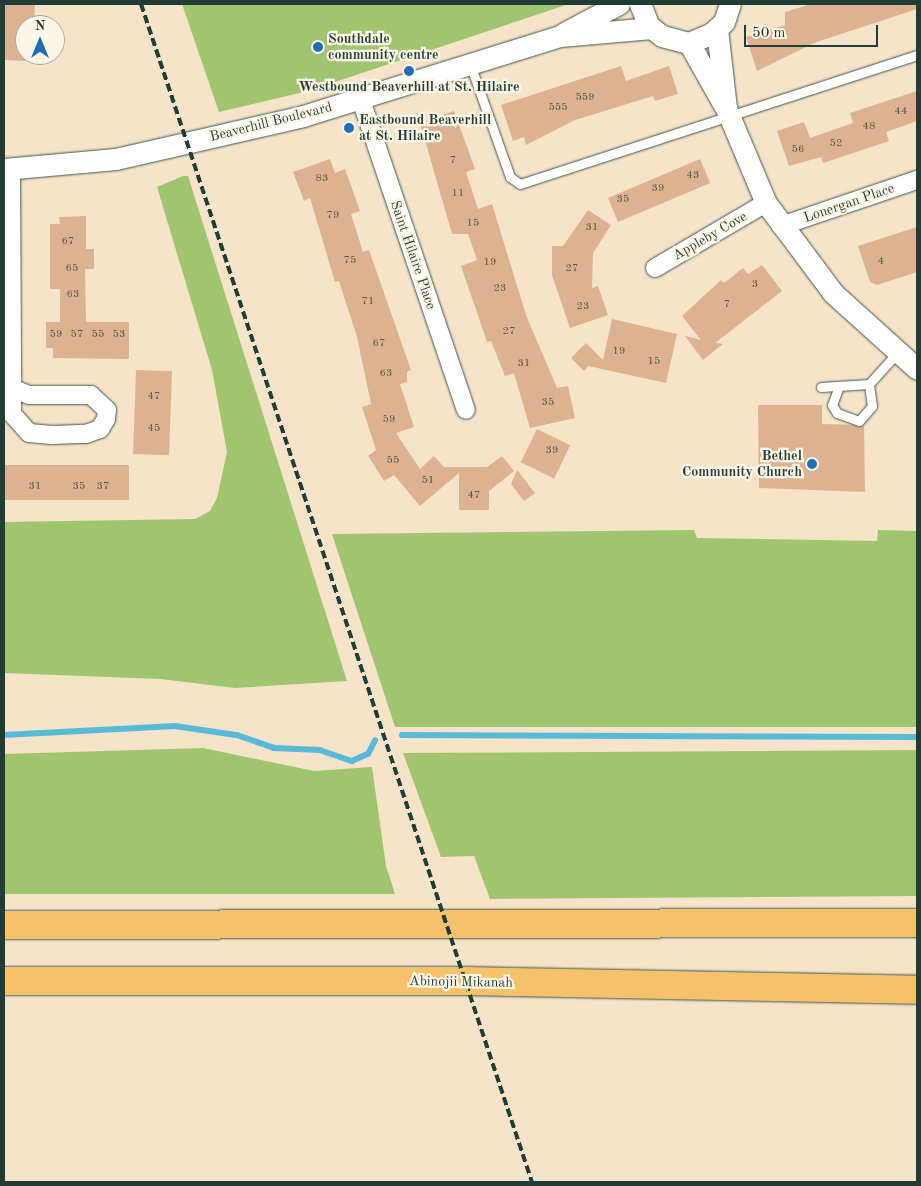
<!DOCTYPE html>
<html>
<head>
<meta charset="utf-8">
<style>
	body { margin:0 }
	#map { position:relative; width:921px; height:1186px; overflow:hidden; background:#f6e3c9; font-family:"Old Standard TT",serif }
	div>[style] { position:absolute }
	.green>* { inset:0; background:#a0c56f }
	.stream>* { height:5.5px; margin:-2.75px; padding:0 2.75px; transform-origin:2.75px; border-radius:2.75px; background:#59bad8 }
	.building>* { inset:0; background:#ddb291; transform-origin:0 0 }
	.roads { filter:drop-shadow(0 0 1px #3f564a) drop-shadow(0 0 1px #3f564a) }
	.service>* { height:9px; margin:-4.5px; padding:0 4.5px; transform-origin:4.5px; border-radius:4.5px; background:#fff }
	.minor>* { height:18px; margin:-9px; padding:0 9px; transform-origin:9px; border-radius:9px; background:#fff }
	.tertiary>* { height:21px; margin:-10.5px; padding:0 10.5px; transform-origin:10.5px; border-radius:10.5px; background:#fff }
	.primary>* { height:28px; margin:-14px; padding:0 14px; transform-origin:14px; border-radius:14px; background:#f6c16b }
	.rail>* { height:4px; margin-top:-2px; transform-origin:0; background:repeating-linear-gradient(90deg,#1f3d34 0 8px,transparent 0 12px) }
	.dots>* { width:14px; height:14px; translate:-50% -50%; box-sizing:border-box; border:2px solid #fcf5e5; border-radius:50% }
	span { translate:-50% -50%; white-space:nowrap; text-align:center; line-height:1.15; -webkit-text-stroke:4.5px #fcf5e5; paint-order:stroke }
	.number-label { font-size:11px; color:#4e5a4b }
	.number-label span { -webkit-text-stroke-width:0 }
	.poi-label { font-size:14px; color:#1f3d34; font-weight:700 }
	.left { translate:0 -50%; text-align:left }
	.right { translate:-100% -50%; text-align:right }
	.street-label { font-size:14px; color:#1f3d34 }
	.frame { position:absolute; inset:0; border:5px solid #1f3d34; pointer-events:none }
	.north { position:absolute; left:15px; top:15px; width:50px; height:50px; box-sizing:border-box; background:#fcf5e5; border:1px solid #a4ab9e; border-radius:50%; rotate:0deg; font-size:14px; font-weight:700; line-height:20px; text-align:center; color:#1f3d34 }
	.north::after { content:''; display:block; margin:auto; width:18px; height:22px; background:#1f6fb2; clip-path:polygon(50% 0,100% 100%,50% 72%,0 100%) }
	.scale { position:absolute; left:744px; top:25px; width:134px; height:22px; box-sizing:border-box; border:2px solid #1f3d34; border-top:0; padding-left:6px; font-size:15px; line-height:18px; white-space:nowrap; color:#1f3d34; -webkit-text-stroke:4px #fcf5e5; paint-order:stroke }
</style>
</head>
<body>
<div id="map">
	<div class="green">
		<div style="clip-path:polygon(182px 4px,569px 4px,308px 91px,219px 112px)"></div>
		<div style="clip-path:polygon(183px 176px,188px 176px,347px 681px,235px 688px,160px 679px,4px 673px,4px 522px,195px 519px,210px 511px,217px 498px,227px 452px,212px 370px,157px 187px)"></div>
		<div style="clip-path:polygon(694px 530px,697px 538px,877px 541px,878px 530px,917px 531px,917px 727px,395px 727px,332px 534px)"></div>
		<div style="clip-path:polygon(203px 748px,314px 771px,372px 767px,386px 866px,395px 894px,4px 894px,4px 754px)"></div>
		<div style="clip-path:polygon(917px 750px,917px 896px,490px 899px,474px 856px,441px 857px,403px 753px)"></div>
	</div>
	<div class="stream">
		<div style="left:4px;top:735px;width:171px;rotate:-3deg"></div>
		<div style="left:175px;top:726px;width:63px;rotate:8.3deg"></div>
		<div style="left:237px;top:735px;width:39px;rotate:19deg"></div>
		<div style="left:274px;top:748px;width:46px;rotate:2.5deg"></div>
		<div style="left:320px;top:750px;width:34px;rotate:19deg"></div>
		<div style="left:352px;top:761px;width:17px;rotate:-24deg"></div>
		<div style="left:368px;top:754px;width:15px;rotate:-62deg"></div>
		<div style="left:402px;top:735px;width:515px;rotate:0.22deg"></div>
	</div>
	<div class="building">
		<div style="clip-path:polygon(4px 4px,35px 4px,34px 25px,25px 25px,25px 61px,4px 60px)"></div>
		<div style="clip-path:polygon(811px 4px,917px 4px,917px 9px,814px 43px,757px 71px,746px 37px,785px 25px,785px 12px)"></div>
		<div style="clip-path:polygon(621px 66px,626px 81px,669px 66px,678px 94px,655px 101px,653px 96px,575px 120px,526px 145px,524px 137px,513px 141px,501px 105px)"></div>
		<div style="clip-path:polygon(917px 91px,917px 121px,886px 132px,889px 141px,823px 163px,821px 157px,789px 166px,777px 131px,804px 122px,810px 138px,853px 123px,850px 113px)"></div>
		<div style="clip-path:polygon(454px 111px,475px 169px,466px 172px,478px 209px,492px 204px,526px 315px,557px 388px,568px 386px,575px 418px,530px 428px,514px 373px,505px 376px,491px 341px,487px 342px,461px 266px,477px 260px,468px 234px,452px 234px,420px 123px)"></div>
		<div style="clip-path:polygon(330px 159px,335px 173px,345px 169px,360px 211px,351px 214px,363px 252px,369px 250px,411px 370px,407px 372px,407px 382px,400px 384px,414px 427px,396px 433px,420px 469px,434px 456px,444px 467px,487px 467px,502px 456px,514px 471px,489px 491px,489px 510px,459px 510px,459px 473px,420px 506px,394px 475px,384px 481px,368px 456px,376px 450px,362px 407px,371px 404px,357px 337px,339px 281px,335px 282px,310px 198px,304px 201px,293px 172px)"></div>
		<div style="left:700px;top:159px;width:26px;height:100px;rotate:67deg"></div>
		<div style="clip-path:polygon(588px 210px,611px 225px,593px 253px,592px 288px,598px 286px,608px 315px,570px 328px,552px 275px,552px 246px,563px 246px)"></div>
		<div style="clip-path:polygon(86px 216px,86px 249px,94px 249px,94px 269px,85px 269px,86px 322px,129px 322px,129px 359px,53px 358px,53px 348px,46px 348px,46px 322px,60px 322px,60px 289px,50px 289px,50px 224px,60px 224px,59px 217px)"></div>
		<div style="clip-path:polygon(917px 227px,917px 272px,877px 285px,870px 282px,858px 246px)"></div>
		<div style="clip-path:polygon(762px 265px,782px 291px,715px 343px,723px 344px,703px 360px,685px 336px,701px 340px,682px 316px,721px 280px,724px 283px,743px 268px,748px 274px)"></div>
		<div style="clip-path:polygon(612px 319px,677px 334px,666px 383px,588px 366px,584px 371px,571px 358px,586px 343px,603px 360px)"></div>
		<div style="left:136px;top:370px;width:36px;height:84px;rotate:2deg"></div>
		<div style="clip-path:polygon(758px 405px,822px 405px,822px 424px,864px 425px,865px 492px,759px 488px)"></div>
		<div style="left:537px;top:429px;width:37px;height:37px;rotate:26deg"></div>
		<div style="left:4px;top:465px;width:125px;height:35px"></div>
		<div style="clip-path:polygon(517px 470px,535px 493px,524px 501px,511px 484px)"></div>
	</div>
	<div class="roads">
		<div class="service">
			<div style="left:470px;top:64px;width:120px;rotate:70.5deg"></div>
			<div style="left:510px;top:177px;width:12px;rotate:35deg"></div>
			<div style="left:520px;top:184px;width:417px;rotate:-18deg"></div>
			<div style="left:839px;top:386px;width:20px;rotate:110deg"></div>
			<div style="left:832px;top:405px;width:9px;rotate:58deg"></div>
			<div style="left:837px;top:413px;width:23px;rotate:20deg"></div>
			<div style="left:859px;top:421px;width:20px;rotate:-49deg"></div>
			<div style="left:872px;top:406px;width:22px;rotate:-98deg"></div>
			<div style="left:821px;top:387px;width:48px;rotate:-3.6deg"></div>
			<div style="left:869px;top:384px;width:43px;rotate:-47.8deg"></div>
		</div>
		<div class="minor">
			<div style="left:361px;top:100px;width:327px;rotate:71.3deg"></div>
			<div style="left:11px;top:169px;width:219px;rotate:89.7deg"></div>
			<div style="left:12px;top:388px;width:26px;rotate:90deg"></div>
			<div style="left:12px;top:414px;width:25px;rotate:48deg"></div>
			<div style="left:29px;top:433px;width:23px;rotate:5deg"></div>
			<div style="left:52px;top:435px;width:34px;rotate:-2deg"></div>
			<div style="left:86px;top:434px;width:15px;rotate:-20deg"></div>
			<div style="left:100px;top:429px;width:12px;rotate:-59deg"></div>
			<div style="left:106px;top:419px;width:9px;rotate:-84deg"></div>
			<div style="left:107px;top:410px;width:22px;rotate:-137deg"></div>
			<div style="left:91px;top:395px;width:62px;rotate:180deg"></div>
			<div style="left:29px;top:395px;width:18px;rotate:-158deg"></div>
			<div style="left:781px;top:226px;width:144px;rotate:-18.7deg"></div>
			<div style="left:655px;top:268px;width:129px;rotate:-30.4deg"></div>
		</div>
		<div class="tertiary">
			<div style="left:640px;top:4px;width:24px;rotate:68deg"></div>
			<div style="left:649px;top:26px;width:16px;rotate:38deg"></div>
			<div style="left:662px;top:36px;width:28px;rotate:15deg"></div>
			<div style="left:689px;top:43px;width:25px;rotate:-23deg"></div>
			<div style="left:712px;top:33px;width:16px;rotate:-43deg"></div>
			<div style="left:724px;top:22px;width:19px;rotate:-72deg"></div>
			<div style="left:717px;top:29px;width:80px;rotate:83.5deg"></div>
			<div style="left:726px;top:108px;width:103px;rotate:67.2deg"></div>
			<div style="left:766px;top:203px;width:112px;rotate:53.3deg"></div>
			<div style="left:833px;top:293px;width:113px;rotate:42.1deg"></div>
			<div style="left:564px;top:33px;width:62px;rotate:-27.8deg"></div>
			<div style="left:689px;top:43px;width:71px;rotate:60.6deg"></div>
			<div style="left:4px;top:169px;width:112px;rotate:-5.1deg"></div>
			<div style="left:116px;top:159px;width:192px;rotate:-12.9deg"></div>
			<div style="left:303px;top:116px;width:269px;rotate:-17.3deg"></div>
			<div style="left:560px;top:36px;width:92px;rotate:-5deg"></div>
		</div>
		<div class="primary">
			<div style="left:4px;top:925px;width:913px;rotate:-0.13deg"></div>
			<div style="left:4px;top:981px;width:462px"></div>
			<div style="left:466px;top:981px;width:451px;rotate:1.1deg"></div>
		</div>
	</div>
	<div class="rail">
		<div style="left:141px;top:4px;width:1241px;rotate:71.64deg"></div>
	</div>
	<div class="dots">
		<div style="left:318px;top:47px;background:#1f6fb2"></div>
		<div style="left:409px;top:71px;background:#1f6fb2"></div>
		<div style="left:349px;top:128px;background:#1f6fb2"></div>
		<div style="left:812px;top:464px;background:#1f6fb2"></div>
	</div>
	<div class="number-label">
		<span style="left:585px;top:98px">559</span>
		<span style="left:558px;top:108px">555</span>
		<span style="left:901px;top:112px">44</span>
		<span style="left:869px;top:127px">48</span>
		<span style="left:836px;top:144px">52</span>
		<span style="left:798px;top:150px">56</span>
		<span style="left:453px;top:161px">7</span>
		<span style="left:693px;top:176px">43</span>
		<span style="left:322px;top:179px">83</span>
		<span style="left:658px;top:189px">39</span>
		<span style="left:458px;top:194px">11</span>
		<span style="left:623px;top:200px">35</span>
		<span style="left:333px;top:216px">79</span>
		<span style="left:473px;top:224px">15</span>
		<span style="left:592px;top:228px">31</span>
		<span style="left:68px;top:242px">67</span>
		<span style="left:350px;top:261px">75</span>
		<span style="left:881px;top:262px">4</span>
		<span style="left:490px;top:263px">19</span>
		<span style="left:72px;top:269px">65</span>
		<span style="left:572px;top:269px">27</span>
		<span style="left:755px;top:285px">3</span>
		<span style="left:500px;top:289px">23</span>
		<span style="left:73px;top:295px">63</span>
		<span style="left:368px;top:302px">71</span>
		<span style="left:727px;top:305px">7</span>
		<span style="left:583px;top:307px">23</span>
		<span style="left:509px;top:332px">27</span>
		<span style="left:56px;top:335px">59</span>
		<span style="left:77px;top:335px">57</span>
		<span style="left:98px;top:335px">55</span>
		<span style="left:119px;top:335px">53</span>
		<span style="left:379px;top:344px">67</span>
		<span style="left:619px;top:352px">19</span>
		<span style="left:654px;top:362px">15</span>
		<span style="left:524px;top:364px">31</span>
		<span style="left:386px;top:374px">63</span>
		<span style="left:154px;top:397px">47</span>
		<span style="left:548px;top:403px">35</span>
		<span style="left:389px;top:420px">59</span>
		<span style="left:154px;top:429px">45</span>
		<span style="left:552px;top:451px">39</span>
		<span style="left:393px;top:461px">55</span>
		<span style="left:428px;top:481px">51</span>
		<span style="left:35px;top:487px">31</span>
		<span style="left:79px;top:487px">35</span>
		<span style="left:103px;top:487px">37</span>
		<span style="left:474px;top:496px">47</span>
	</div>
	<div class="poi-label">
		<span class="left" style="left:328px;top:47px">Southdale<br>community centre</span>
		<span style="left:409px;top:87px">Westbound Beaverhill at St. Hilaire</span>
		<span class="left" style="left:359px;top:128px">Eastbound Beaverhill<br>at St. Hilaire</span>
		<span class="right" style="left:802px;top:464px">Bethel<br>Community Church</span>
	</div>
	<div class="street-label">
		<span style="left:271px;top:122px;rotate:-14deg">Beaverhill Boulevard</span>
		<span style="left:849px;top:203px;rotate:-19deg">Lonergan Place</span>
		<span style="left:710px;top:236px;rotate:-30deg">Appleby Cove</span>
		<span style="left:413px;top:255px;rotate:71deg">Saint Hilaire Place</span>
		<span style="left:461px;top:982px;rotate:1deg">Abinojii Mikanah</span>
	</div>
	<div class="frame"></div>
	<div class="north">N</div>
	<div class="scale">50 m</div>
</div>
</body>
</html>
